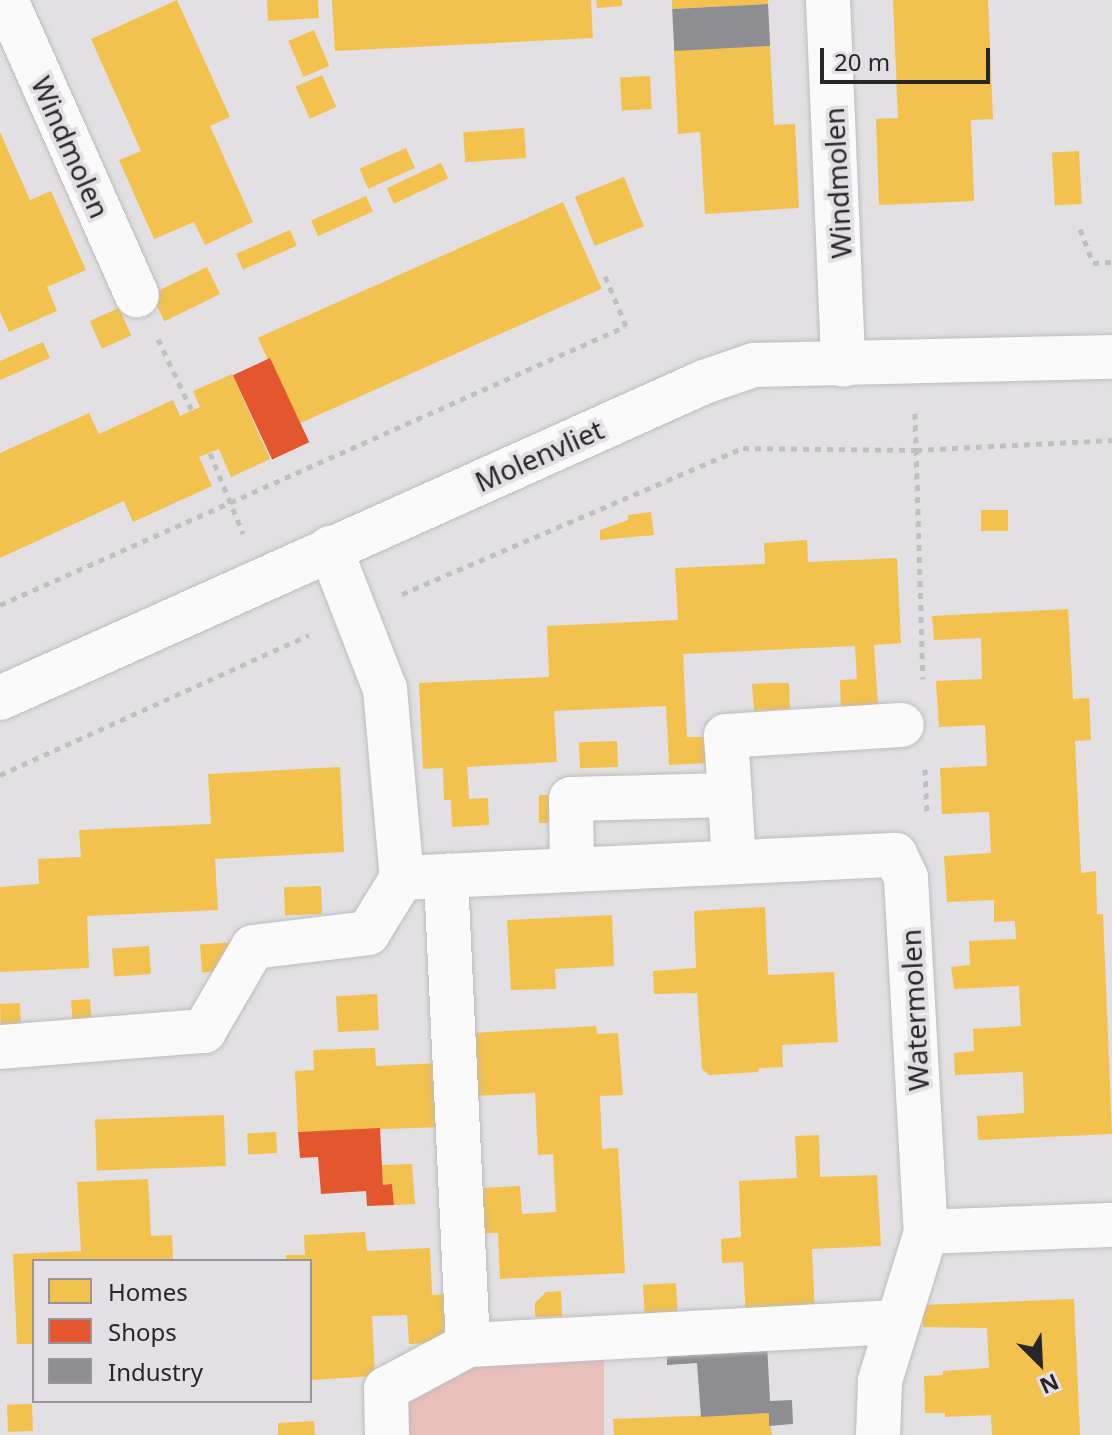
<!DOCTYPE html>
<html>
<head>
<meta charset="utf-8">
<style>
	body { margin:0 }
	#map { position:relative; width:1112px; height:1435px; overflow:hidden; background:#e2e0e3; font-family:"Noto Sans",sans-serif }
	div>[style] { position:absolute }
	.green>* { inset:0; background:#e8bfbb }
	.homes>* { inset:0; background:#f2c14e; transform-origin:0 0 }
	.shops>* { inset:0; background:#e4572e; transform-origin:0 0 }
	.industry>* { inset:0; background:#8d8d92; transform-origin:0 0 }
	.path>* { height:5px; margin-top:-2.5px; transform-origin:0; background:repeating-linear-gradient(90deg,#c1c0c1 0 6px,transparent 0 12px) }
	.roads { filter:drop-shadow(0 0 2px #bdbcbe) drop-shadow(0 0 2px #bdbcbe) }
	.minor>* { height:44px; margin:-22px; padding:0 22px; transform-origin:22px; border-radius:22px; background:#fbfafb }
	span { translate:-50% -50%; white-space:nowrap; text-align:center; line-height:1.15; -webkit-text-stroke:8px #e3dfe4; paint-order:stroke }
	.street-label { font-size:28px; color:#282728 }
	.legend { position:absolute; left:32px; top:1259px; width:280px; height:144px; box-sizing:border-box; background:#e3dfe4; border:2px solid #989599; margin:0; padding:10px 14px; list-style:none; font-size:24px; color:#282728 }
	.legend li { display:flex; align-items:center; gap:16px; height:40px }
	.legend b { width:40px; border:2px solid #989599 }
	.north { position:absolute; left:1000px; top:1323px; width:80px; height:80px; -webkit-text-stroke:6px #e3dfe4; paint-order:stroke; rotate:156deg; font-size:22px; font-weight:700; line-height:32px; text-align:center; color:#282728 }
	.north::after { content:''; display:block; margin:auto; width:28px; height:36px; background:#282728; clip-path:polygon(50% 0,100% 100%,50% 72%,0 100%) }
	.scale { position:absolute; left:820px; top:48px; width:170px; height:36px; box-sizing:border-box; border:4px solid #282728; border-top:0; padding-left:10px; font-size:24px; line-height:28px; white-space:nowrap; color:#282728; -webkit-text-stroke:6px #e3dfe4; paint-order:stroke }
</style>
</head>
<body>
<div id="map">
	<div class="green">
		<div style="clip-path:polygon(604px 1335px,604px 1435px,403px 1435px,401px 1353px)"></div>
	</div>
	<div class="homes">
		<div style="clip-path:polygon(177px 0,230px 117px,210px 126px,253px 222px,205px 245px,194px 222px,154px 239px,119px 160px,141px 151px,91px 39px)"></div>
		<div style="clip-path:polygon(267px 0,318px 0,319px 18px,268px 21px)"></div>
		<div style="clip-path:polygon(332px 0,591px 0,593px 38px,335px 51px)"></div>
		<div style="clip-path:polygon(596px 0,622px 0,622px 6px,597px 8px)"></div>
		<div style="clip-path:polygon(672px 0,768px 0,768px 4px,672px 9px)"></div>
		<div style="clip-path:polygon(893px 0,988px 0,993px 119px,971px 120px,974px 201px,879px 205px,876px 119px,898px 118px)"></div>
		<div style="left:314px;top:30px;width:39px;height:28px;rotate:67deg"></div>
		<div style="clip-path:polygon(770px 46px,774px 125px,795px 124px,799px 208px,705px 214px,700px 132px,678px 134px,674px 50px)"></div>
		<div style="left:322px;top:75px;width:35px;height:29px;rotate:66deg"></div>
		<div style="left:650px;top:76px;width:33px;height:30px;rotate:87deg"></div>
		<div style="left:524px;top:128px;width:30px;height:61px;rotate:86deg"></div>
		<div style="clip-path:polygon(0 132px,30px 200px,51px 191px,86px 270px,47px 287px,57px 311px,9px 332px,0 312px)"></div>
		<div style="left:406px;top:148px;width:22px;height:51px;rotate:66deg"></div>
		<div style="left:1079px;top:151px;width:53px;height:27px;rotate:87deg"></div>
		<div style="left:441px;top:163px;width:17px;height:60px;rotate:65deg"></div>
		<div style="left:624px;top:177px;width:53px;height:53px;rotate:68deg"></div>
		<div style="left:366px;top:196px;width:17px;height:60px;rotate:66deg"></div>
		<div style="left:563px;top:202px;width:95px;height:334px;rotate:66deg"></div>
		<div style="left:290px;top:230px;width:17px;height:59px;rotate:66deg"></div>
		<div style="left:207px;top:267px;width:30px;height:62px;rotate:64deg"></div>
		<div style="left:119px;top:308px;width:30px;height:32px;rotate:66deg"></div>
		<div style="clip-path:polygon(43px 342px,50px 358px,0 380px,0 361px)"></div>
		<div style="clip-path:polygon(232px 374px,270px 459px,231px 477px,219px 449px,199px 457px,212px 486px,133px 522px,124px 501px,0 558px,0 453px,89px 413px,99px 434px,173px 400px,180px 416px,200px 407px,193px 391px)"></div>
		<div style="left:1008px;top:510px;width:21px;height:27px;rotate:90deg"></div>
		<div style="clip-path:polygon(651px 512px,654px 535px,600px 540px,600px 530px,628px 520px,628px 515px)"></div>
		<div style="clip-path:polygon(807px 540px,808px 562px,897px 558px,901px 643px,874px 645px,878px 705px,841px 707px,840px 680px,857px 679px,855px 646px,683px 654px,687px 737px,704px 737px,706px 763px,669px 765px,666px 706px,554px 711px,557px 762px,467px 767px,469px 799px,488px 798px,489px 825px,452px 827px,451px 800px,444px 800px,443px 768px,423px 769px,419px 683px,549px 677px,547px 626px,678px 620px,675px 568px,765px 564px,764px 543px)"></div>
		<div style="clip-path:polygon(1068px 609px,1073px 699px,1089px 698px,1091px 740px,1075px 741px,1081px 873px,1096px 871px,1097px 914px,1103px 914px,1112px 1134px,978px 1140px,977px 1116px,1024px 1113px,1023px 1072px,955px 1075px,954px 1053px,974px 1051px,973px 1029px,1021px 1026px,1019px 986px,954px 989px,951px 967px,970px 965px,969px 941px,1016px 939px,1015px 921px,994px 922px,994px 900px,947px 902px,944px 856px,991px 853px,990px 833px,989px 812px,942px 814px,940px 768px,987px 766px,985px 725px,939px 727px,936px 681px,982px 679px,981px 638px,934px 640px,932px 616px)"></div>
		<div style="clip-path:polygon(770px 683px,789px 683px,790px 709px,754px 711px,752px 684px)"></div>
		<div style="left:617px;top:741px;width:26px;height:38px;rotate:88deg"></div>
		<div style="clip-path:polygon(340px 767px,344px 852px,215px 859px,218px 910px,87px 916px,89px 968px,0 972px,0 887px,39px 884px,38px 859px,81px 857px,79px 830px,211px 824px,208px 774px)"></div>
		<div style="left:539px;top:795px;width:19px;height:28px"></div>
		<div style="left:321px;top:886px;width:28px;height:37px;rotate:88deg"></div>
		<div style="clip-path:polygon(765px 907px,768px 975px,834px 972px,838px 1042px,782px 1045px,783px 1067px,759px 1068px,758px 1072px,709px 1075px,702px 1069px,697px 993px,654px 994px,653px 971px,696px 968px,694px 911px)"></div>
		<div style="clip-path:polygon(612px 915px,614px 966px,555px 969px,556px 989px,511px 990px,507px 920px)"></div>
		<div style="left:236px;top:942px;width:28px;height:36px;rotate:86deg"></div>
		<div style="left:149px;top:946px;width:28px;height:37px;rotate:86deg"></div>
		<div style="left:377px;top:994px;width:36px;height:41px;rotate:87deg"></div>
		<div style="left:90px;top:999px;width:28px;height:19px;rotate:86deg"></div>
		<div style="left:20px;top:1003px;width:28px;height:20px;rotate:88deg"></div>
		<div style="clip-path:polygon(596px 1026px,597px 1034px,618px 1033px,623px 1095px,600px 1096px,602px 1149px,618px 1148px,625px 1273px,500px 1279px,498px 1233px,484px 1233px,482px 1188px,520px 1186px,522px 1214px,556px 1212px,553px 1154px,538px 1155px,535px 1093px,474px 1096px,471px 1033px)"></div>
		<div style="clip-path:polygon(375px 1048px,376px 1066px,439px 1063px,443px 1127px,298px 1132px,295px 1071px,314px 1070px,313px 1050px)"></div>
		<div style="left:224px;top:1115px;width:51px;height:129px;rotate:88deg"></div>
		<div style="left:276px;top:1132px;width:21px;height:29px;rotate:87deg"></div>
		<div style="clip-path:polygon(819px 1135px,820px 1177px,877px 1175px,881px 1246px,812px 1249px,815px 1316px,746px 1319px,743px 1262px,722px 1263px,721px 1239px,741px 1237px,739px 1181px,797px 1178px,795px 1136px)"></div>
		<div style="clip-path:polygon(412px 1164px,415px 1204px,394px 1205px,392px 1184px,383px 1185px,382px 1165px)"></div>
		<div style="clip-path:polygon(148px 1179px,151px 1236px,172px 1235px,173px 1259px,34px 1261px,34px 1344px,17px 1344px,13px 1254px,81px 1251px,77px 1182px)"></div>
		<div style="clip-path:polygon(365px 1232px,367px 1251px,430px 1248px,432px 1295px,445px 1294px,448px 1342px,409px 1344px,407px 1315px,372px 1316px,375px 1376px,311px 1380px,310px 1261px,286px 1261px,286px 1255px,305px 1255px,304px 1235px)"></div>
		<div style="left:676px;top:1283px;width:34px;height:33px;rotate:87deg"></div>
		<div style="clip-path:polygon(561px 1291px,562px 1316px,535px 1317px,535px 1303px,546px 1292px)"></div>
		<div style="clip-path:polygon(1074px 1299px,1080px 1435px,992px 1435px,991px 1415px,945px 1417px,945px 1413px,925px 1413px,924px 1376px,943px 1375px,943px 1371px,989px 1368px,987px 1328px,923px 1327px,922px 1305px)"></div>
		<div style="left:32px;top:1404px;width:27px;height:25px;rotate:88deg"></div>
		<div style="clip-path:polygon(769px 1413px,772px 1435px,614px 1435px,613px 1419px)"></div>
		<div style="clip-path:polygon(314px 1421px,315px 1435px,278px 1435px,278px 1423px)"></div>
	</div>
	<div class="shops">
		<div style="left:270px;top:358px;width:93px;height:41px;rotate:65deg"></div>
		<div style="clip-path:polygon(380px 1128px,383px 1185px,392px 1184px,394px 1205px,367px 1206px,366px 1191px,321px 1194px,318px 1157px,300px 1158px,298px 1132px)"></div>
	</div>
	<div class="industry">
		<div style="left:768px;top:4px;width:42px;height:96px;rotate:87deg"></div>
		<div style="clip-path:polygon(767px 1344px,770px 1401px,792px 1400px,793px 1424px,769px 1426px,769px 1413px,701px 1417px,697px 1363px,667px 1365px,667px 1349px)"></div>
	</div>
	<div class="path">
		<div style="left:1080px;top:229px;width:36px;rotate:69deg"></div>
		<div style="left:1093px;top:263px;width:19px;rotate:-3deg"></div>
		<div style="left:158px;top:339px;width:80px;rotate:64.7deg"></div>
		<div style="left:915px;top:413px;width:266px;rotate:88.3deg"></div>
		<div style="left:210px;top:453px;width:87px;rotate:67.6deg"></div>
		<div style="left:402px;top:594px;width:371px;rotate:-23.2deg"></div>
		<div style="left:743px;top:448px;width:173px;rotate:0.7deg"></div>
		<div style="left:916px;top:450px;width:196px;rotate:-2.9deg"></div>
		<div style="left:0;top:605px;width:685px;rotate:-24.02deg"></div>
		<div style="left:626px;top:326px;width:60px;rotate:-112.7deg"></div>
		<div style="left:925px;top:769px;width:46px;rotate:87.5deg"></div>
		<div style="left:0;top:775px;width:339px;rotate:-24.4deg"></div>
	</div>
	<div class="roads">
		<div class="minor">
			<div style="left:6px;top:0;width:323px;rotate:66.1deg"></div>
			<div style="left:828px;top:0;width:365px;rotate:87.6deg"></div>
			<div style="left:330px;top:548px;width:151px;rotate:68.7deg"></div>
			<div style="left:385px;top:689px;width:190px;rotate:84.9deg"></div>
			<div style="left:402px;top:878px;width:494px;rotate:-2.7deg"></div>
			<div style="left:895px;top:855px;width:25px;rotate:64deg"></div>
			<div style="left:906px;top:878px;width:355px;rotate:86.8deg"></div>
			<div style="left:926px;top:1232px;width:156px;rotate:107.2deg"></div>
			<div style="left:880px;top:1381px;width:54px;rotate:92.1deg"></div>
			<div style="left:0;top:698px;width:772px;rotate:-24.17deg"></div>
			<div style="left:704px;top:382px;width:53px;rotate:-18.8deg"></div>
			<div style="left:754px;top:365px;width:358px;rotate:-1.3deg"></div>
			<div style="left:734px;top:862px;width:126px;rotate:-93.6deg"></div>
			<div style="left:726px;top:736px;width:176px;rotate:-3.6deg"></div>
			<div style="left:572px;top:870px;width:71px;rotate:-90.8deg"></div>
			<div style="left:571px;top:799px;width:159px;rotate:-1.4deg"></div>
			<div style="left:0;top:1047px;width:205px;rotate:-4.5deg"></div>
			<div style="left:204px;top:1031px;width:97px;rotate:-59.7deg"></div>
			<div style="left:253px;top:947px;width:116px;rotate:-6.9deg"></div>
			<div style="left:368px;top:933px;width:65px;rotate:-58.3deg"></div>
			<div style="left:926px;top:1232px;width:186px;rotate:-2.2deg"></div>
			<div style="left:468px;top:1345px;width:428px;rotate:-3.1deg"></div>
			<div style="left:387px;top:1435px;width:46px;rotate:-91.2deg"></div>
			<div style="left:386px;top:1389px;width:93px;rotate:-28.2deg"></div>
			<div style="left:468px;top:1345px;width:470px;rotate:-92.7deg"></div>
		</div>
	</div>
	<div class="street-label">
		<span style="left:71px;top:147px;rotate:66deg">Windmolen</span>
		<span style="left:837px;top:183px;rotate:-93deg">Windmolen</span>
		<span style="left:539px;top:455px;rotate:-24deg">Molenvliet</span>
		<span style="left:914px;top:1010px;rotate:-93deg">Watermolen</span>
	</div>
	<ul class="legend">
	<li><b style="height:22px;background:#f2c14e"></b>Homes</li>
	<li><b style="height:22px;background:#e4572e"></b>Shops</li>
	<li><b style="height:22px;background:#8d8d92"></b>Industry</li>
	</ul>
	<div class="north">N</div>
	<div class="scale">20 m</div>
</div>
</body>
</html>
